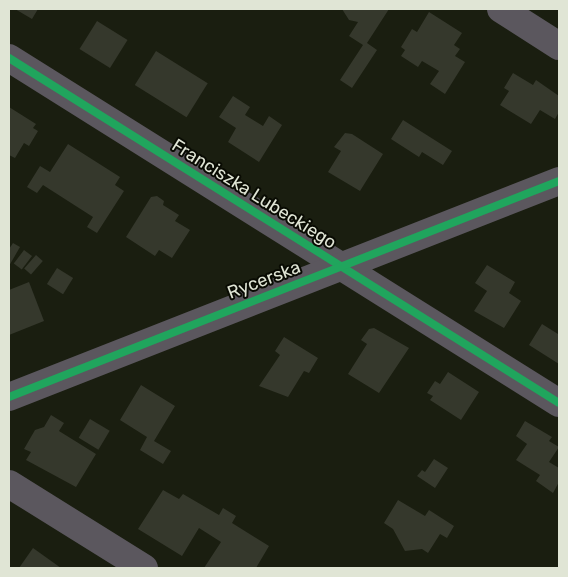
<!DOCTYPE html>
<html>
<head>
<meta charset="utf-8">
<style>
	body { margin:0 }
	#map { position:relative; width:568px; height:577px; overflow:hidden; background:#1a1e10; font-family:Rubik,sans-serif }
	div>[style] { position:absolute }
	.building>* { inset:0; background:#35382c; transform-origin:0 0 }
	.minor>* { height:28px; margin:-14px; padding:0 14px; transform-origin:14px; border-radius:14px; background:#5b575e }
	.cycleway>* { height:8px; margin:-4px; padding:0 4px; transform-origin:4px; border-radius:4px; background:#20a55d }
	span { translate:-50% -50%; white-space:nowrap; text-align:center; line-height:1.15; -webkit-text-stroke:4px #090b03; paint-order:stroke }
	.street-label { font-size:18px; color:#e0e5d5 }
	.frame { position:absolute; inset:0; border:10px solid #e0e5d5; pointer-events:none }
</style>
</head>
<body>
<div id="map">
	<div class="building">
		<div style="clip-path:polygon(15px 9px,38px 9px,32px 19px)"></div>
		<div style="clip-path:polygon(342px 9px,389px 9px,367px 43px,377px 50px,352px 88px,340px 80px,363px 45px,349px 36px,358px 22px,349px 20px)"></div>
		<div style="clip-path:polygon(429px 12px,462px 33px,454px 45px,460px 49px,455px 56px,465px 62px,445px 94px,430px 84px,439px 71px,422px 61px,418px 67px,401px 56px,405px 50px,401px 47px,412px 29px,417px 32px)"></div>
		<div style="left:97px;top:21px;width:36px;height:33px;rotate:32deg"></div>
		<div style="left:156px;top:51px;width:61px;height:40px;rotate:32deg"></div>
		<div style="clip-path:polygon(513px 73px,533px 85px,536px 80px,559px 96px,559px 112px,555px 119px,540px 110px,531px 124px,500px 105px,509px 91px,504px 88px)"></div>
		<div style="clip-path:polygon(233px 96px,250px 107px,245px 115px,263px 126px,269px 116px,282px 125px,259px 162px,228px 142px,236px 128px,219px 117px)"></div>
		<div style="clip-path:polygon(9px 107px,36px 124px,33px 128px,38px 131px,29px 146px,24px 143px,15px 158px,9px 155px)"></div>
		<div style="clip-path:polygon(403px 120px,452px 151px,443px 165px,422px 152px,419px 157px,391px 139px)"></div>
		<div style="clip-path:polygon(345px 133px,352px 134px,383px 154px,360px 191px,328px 172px,341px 151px,334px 147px)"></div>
		<div style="clip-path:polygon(68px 144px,120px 177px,115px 185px,124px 191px,97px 233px,87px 227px,93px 217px,43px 185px,37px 193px,27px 187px,40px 166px,50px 172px)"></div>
		<div style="clip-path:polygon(157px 196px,164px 201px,163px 205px,179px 215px,175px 221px,190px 230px,172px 258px,159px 250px,155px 256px,126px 237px,151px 197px)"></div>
		<div style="clip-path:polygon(13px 243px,20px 247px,9px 266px,9px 249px)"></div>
		<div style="left:24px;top:250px;width:10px;height:17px;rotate:37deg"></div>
		<div style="left:36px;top:255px;width:9px;height:18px;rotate:41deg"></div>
		<div style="clip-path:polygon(487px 265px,515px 282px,509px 293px,521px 301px,504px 328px,474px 311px,487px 291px,475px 283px)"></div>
		<div style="left:57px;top:268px;width:19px;height:19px;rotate:32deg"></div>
		<div style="clip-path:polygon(29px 282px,44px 321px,9px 335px,9px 290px)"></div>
		<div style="clip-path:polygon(542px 324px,558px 334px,559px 331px,559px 364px,529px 345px)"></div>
		<div style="clip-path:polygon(374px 328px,409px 348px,379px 393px,348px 374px,367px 344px,361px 340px,369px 329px)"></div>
		<div style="clip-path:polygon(284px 337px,318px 358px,309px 373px,304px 371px,288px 397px,259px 386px,280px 355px,275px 351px)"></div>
		<div style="clip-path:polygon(448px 372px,479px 392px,461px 420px,430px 400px,433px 396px,427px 393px,435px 381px,440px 384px)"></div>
		<div style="clip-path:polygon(141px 385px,175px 406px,154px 441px,171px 451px,163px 464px,140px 450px,147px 437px,120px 420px)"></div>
		<div style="clip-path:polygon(51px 415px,64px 423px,59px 431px,96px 454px,76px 487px,26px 460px,31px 452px,24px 449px,35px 430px,44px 427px)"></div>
		<div style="left:90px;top:419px;width:23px;height:22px;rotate:31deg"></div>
		<div style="clip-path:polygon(525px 421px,552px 437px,549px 441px,559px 447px,549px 462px,559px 468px,559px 482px,553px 493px,536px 481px,540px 475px,516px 460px,527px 444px,516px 436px)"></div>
		<div style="clip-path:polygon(434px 459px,448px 468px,435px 488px,417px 476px,422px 470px,425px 472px)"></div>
		<div style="clip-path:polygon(163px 490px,179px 499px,183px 494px,219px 515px,223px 508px,236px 516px,232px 523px,269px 546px,256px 568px,204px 568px,221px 542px,199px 528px,182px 556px,138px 529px)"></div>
		<div style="clip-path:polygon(398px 500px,425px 516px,429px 510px,454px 526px,447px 538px,440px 534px,428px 553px,422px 549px,405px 551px,393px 529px,384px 523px)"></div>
		<div style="clip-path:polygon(33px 548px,61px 568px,19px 568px)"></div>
	</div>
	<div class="minor">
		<div style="left:501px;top:9px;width:69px;rotate:32.5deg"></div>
		<div style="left:9px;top:58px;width:649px;rotate:32.1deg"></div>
		<div style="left:9px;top:397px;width:591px;rotate:-21.44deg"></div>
		<div style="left:9px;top:484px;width:159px;rotate:31.9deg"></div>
	</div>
	<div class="cycleway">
		<div style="left:9px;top:58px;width:649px;rotate:32.1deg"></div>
		<div style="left:9px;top:397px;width:591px;rotate:-21.44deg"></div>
	</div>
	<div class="street-label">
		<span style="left:254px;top:194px;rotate:32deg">Franciszka Lubeckiego</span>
		<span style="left:264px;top:280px;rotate:-21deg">Rycerska</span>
	</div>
	<div class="frame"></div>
</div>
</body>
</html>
